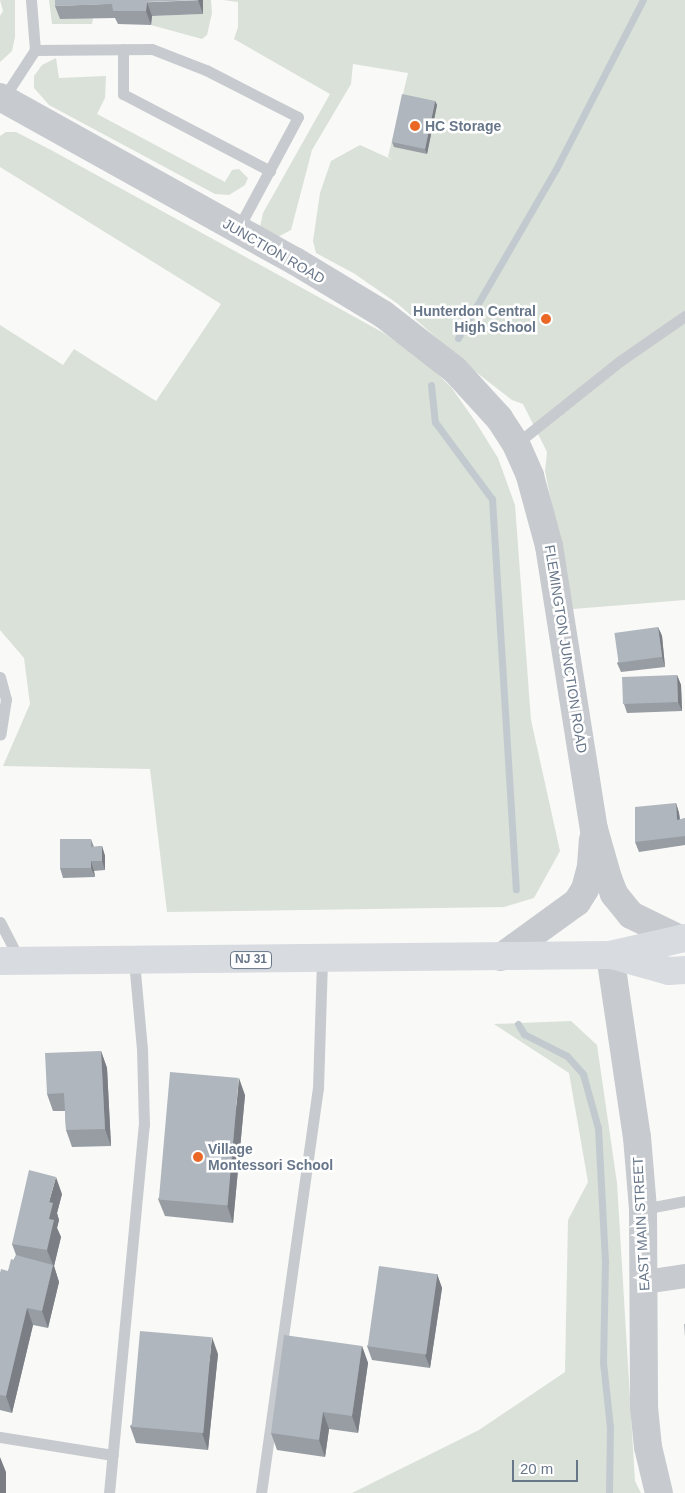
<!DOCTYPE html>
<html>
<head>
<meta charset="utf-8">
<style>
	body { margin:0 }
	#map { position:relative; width:685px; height:1493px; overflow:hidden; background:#f9f9f7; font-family:Helvetica,sans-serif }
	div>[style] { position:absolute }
	.green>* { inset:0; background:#dae1d8 }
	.stream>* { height:7px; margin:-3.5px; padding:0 3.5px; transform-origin:3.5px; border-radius:3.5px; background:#c2cad0 }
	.service>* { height:11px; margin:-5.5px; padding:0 5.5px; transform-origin:5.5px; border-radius:5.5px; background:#c7cace }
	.minor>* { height:24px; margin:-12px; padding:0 12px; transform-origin:12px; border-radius:12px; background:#c7cace }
	.tertiary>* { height:28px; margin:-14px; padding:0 14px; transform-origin:14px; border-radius:14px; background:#c7cace }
	.trunk>* { height:28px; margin:-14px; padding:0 14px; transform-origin:14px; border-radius:14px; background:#d8dbe0 }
	.wall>* { inset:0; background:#979da3 }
	.shaded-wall>* { inset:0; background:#7b7f85 }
	.building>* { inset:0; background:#b0b6be; transform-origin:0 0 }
	.dots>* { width:14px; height:14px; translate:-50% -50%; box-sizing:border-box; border:2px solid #fff; border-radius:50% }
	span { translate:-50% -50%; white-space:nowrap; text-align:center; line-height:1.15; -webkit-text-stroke:5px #fff; paint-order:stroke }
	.shield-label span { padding:1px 4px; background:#fff; border:1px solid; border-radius:4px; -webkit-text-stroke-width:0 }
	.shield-label { font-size:12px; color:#677689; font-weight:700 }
	.poi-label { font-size:14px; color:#677689; font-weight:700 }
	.left { translate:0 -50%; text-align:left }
	.right { translate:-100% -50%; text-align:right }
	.street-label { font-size:14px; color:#677689 }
	.scale { position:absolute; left:512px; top:1460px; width:66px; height:22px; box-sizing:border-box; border:2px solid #677689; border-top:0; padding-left:6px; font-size:15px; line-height:18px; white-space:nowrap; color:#677689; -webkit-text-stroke:4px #fff; paint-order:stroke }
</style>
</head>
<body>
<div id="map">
	<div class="green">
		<div style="clip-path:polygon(0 0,15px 0,15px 37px,12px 51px,0 62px,0 16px,3px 11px)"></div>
		<div style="clip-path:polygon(49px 0,60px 0,93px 18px,92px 24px,52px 24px)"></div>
		<div style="clip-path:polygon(203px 0,211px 0,212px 13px,207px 35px,202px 39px,151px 25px,152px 16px,203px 14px)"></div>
		<div style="clip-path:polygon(223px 0,685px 0,685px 600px,573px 609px,545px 471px,547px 452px,523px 404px,512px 400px,472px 369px,398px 304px,355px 274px,316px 253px,313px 241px,320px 193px,331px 161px,360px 145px,393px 160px,388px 157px,408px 73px,353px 64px,351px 84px,312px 150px,291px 230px,276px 238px,260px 227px,263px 213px,330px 94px,234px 39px,238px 27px,238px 2px)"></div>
		<div style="clip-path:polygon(56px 58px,59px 78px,106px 76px,105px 98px,97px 114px,225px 182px,232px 170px,239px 169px,248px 178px,245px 185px,229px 195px,215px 194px,49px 105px,34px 88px,34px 76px,42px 65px)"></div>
		<div style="clip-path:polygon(6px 132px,16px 132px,51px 150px,382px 332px,422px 359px,451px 387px,475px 421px,498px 458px,515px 505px,531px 720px,560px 851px,534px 898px,504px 907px,167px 912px,150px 769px,3px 766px,30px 704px,24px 658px,0 630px,0 325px,63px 365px,74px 349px,156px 401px,221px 304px,0 167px,0 136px)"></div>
		<div style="clip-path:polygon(571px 1021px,597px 1045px,617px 1183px,635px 1481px,641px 1493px,352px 1493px,479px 1430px,565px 1372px,568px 1220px,588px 1182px,569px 1073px,494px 1024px)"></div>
	</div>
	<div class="stream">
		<div style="left:458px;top:338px;width:195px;rotate:-59.9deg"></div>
		<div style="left:556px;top:169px;width:190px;rotate:-62.8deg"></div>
		<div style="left:431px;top:385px;width:37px;rotate:84deg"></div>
		<div style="left:435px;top:422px;width:96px;rotate:53.5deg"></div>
		<div style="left:492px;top:499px;width:391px;rotate:86.5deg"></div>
		<div style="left:518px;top:1024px;width:12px;rotate:59deg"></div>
		<div style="left:524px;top:1034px;width:48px;rotate:27.1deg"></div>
		<div style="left:567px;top:1056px;width:24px;rotate:48deg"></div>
		<div style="left:583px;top:1074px;width:56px;rotate:74.5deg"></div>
		<div style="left:598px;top:1128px;width:133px;rotate:87deg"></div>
		<div style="left:605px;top:1261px;width:101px;rotate:91.1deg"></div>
		<div style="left:603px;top:1362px;width:65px;rotate:83.9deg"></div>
		<div style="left:610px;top:1427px;width:66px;rotate:90.9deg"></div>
	</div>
	<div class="service">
		<div style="left:123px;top:49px;width:45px;rotate:90deg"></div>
		<div style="left:123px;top:94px;width:166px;rotate:27.6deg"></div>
		<div style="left:35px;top:50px;width:117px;rotate:-0.5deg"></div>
		<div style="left:152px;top:49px;width:58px;rotate:21.3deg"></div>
		<div style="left:206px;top:70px;width:103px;rotate:27.1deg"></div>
		<div style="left:298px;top:117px;width:127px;rotate:118.2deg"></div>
		<div style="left:3px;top:99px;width:59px;rotate:-56.9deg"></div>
		<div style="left:35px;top:50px;width:50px;rotate:-94.6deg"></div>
		<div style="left:516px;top:444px;width:133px;rotate:-38.6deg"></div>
		<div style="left:620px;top:361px;width:79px;rotate:-34.7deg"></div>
		<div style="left:0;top:677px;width:23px;rotate:75deg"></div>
		<div style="left:6px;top:699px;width:36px;rotate:99deg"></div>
		<div style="left:0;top:922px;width:42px;rotate:62.8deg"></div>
		<div style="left:643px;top:1209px;width:43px;rotate:-10.8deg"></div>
		<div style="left:0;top:1437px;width:114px;rotate:9.1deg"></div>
		<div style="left:109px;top:1493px;width:370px;rotate:-84.6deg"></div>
		<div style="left:144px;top:1125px;width:76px;rotate:-91.5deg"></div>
		<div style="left:142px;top:1049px;width:88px;rotate:-95.2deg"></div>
		<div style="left:261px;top:1493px;width:409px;rotate:-82deg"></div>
		<div style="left:318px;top:1088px;width:128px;rotate:-88.2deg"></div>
	</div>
	<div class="minor">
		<div style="left:645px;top:1282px;width:40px;rotate:-8.5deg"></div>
	</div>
	<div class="tertiary">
		<div style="left:0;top:97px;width:338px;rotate:29.1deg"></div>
		<div style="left:295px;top:261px;width:103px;rotate:31.1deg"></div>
		<div style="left:383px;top:314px;width:91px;rotate:37.9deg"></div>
		<div style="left:455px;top:370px;width:65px;rotate:47.5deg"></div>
		<div style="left:499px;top:418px;width:31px;rotate:57deg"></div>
		<div style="left:516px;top:444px;width:35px;rotate:66deg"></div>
		<div style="left:530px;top:476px;width:73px;rotate:74.8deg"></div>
		<div style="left:549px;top:546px;width:287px;rotate:81deg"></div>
		<div style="left:594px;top:829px;width:51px;rotate:74.1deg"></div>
		<div style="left:608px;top:878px;width:17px;rotate:69deg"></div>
		<div style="left:614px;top:894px;width:27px;rotate:51deg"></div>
		<div style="left:631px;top:915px;width:52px;rotate:26.1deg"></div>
		<div style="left:610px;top:955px;width:184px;rotate:81.6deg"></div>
		<div style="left:637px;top:1137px;width:72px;rotate:85.2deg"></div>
		<div style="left:643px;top:1209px;width:198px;rotate:89.7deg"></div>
		<div style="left:644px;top:1407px;width:40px;rotate:84.3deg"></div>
		<div style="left:648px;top:1447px;width:47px;rotate:76.6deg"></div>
		<div style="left:501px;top:957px;width:94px;rotate:-35.9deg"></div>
		<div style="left:577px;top:902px;width:15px;rotate:-58deg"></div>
		<div style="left:585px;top:889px;width:24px;rotate:-75deg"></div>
		<div style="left:591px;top:866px;width:26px;rotate:-86deg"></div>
	</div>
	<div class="trunk">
		<div style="left:612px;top:955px;width:59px;rotate:15.7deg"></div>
		<div style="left:669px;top:971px;width:16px;rotate:-4deg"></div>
		<div style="left:0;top:961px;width:610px;rotate:-0.56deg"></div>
		<div style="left:610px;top:955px;width:77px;rotate:-12.8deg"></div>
	</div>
	<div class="wall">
		<div style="clip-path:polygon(203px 0,203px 14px,152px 16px,151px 25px,118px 24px,115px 18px,60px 19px,55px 6px)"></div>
		<div style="clip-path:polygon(435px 101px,437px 105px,427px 154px,394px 147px,392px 142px)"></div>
		<div style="clip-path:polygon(658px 627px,662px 636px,665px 667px,621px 672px,617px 663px)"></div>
		<div style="clip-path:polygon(677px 675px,681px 685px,682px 711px,627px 713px,624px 704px)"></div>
		<div style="clip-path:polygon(676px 803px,679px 813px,680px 820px,685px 818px,685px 845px,639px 852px,635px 842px)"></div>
		<div style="clip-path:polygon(91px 839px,94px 847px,102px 846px,105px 856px,105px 870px,94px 871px,95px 877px,63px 878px,60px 868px)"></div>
		<div style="clip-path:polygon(101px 1051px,107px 1068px,111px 1146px,72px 1147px,66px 1130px,65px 1111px,53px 1111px,47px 1094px)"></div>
		<div style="clip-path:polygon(245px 1095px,233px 1223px,165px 1216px,158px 1199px)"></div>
		<div style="clip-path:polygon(62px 1194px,57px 1213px,59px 1220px,57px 1228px,61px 1237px,54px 1266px,59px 1282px,48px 1328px,33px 1325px,12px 1413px,0 1410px,0 1273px,8px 1271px,16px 1255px,12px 1244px)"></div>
		<div style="clip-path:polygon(437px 1274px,442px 1288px,430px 1368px,372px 1360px,367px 1346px)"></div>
		<div style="clip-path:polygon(362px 1346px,368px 1363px,358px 1433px,329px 1429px,325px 1457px,277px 1450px,271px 1433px)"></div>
		<div style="clip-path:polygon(218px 1354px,208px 1450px,136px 1443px,130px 1426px)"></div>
	</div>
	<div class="shaded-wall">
		<div style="clip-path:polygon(198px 0,203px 0,203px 14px)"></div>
		<div style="clip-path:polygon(147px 2px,152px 16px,151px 25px,146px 11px)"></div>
		<div style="clip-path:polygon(435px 101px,437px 105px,427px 154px,425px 149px)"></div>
		<div style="clip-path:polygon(658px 627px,662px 636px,665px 667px,662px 657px)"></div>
		<div style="clip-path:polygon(677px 675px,681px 685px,682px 711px,678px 702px)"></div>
		<div style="clip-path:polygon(676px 803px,679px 813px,681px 830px,677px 820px)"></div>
		<div style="clip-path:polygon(102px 846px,105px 856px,105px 870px,102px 861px)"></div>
		<div style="clip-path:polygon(91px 861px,94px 871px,95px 877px,91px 868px)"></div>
		<div style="clip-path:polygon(101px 1051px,107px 1068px,111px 1146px,105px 1129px)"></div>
		<div style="clip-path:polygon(239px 1078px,245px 1095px,233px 1223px,227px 1205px)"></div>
		<div style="clip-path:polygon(56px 1177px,62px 1194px,57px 1213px,59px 1220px,57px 1228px,61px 1237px,54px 1266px,59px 1282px,48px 1328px,42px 1311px,53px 1265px,47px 1250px,49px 1202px)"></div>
		<div style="clip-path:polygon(437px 1274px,442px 1288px,430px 1368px,425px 1355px)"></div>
		<div style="clip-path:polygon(27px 1308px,33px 1325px,12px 1413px,6px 1396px)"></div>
		<div style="clip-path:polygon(212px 1337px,218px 1354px,208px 1450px,202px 1433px)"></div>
		<div style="clip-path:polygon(362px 1346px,368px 1363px,358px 1433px,352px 1416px)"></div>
		<div style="clip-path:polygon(323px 1412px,329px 1429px,325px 1457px,319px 1440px)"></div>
		<div style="clip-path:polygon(0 1457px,6px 1472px,6px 1493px,0 1493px)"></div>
	</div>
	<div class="building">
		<div style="clip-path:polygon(55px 0,198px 0,147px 2px,146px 11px,113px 11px,112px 4px,55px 6px)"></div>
		<div style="left:402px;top:94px;width:34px;height:49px;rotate:12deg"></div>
		<div style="left:658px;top:627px;width:30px;height:44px;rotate:82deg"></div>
		<div style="left:677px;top:675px;width:27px;height:55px;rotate:88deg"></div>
		<div style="clip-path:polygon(676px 803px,677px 820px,685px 818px,685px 836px,635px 842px,635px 807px)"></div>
		<div style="clip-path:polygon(60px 839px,91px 839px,91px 847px,102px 846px,102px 861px,91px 861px,91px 868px,60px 868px)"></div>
		<div style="clip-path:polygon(101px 1051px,105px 1129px,66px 1130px,64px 1093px,47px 1094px,45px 1053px)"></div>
		<div style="left:170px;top:1072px;width:69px;height:128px;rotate:5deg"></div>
		<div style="clip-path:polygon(29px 1170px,56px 1177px,49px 1202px,53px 1203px,49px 1219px,54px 1220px,47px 1250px,12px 1244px)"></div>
		<div style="clip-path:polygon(16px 1255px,53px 1265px,42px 1311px,27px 1308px,6px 1396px,0 1395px,0 1273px,1px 1269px,8px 1271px,11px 1259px,14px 1260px)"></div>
		<div style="left:379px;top:1266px;width:59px;height:81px;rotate:8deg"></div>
		<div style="clip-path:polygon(684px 1324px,685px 1324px,685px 1337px)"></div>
		<div style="left:140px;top:1331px;width:72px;height:96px;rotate:5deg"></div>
		<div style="clip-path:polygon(284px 1335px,362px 1346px,352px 1416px,323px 1412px,319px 1440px,271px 1433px)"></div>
	</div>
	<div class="dots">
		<div style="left:415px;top:126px;background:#ea6726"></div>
		<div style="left:546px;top:319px;background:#ea6726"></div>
		<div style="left:198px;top:1157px;background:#ea6726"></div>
	</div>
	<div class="shield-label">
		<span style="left:251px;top:960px">NJ 31</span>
	</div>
	<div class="poi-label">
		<span class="left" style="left:425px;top:126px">HC Storage</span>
		<span class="right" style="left:536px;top:319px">Hunterdon Central<br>High School</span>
		<span class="left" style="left:208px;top:1157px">Village<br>Montessori School</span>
	</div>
	<div class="street-label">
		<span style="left:274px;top:251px;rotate:30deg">JUNCTION ROAD</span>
		<span style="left:566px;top:649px;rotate:81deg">FLEMINGTON JUNCTION ROAD</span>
		<span style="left:641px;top:1224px;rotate:-93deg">EAST MAIN STREET</span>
	</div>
	<div class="scale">20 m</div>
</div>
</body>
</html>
